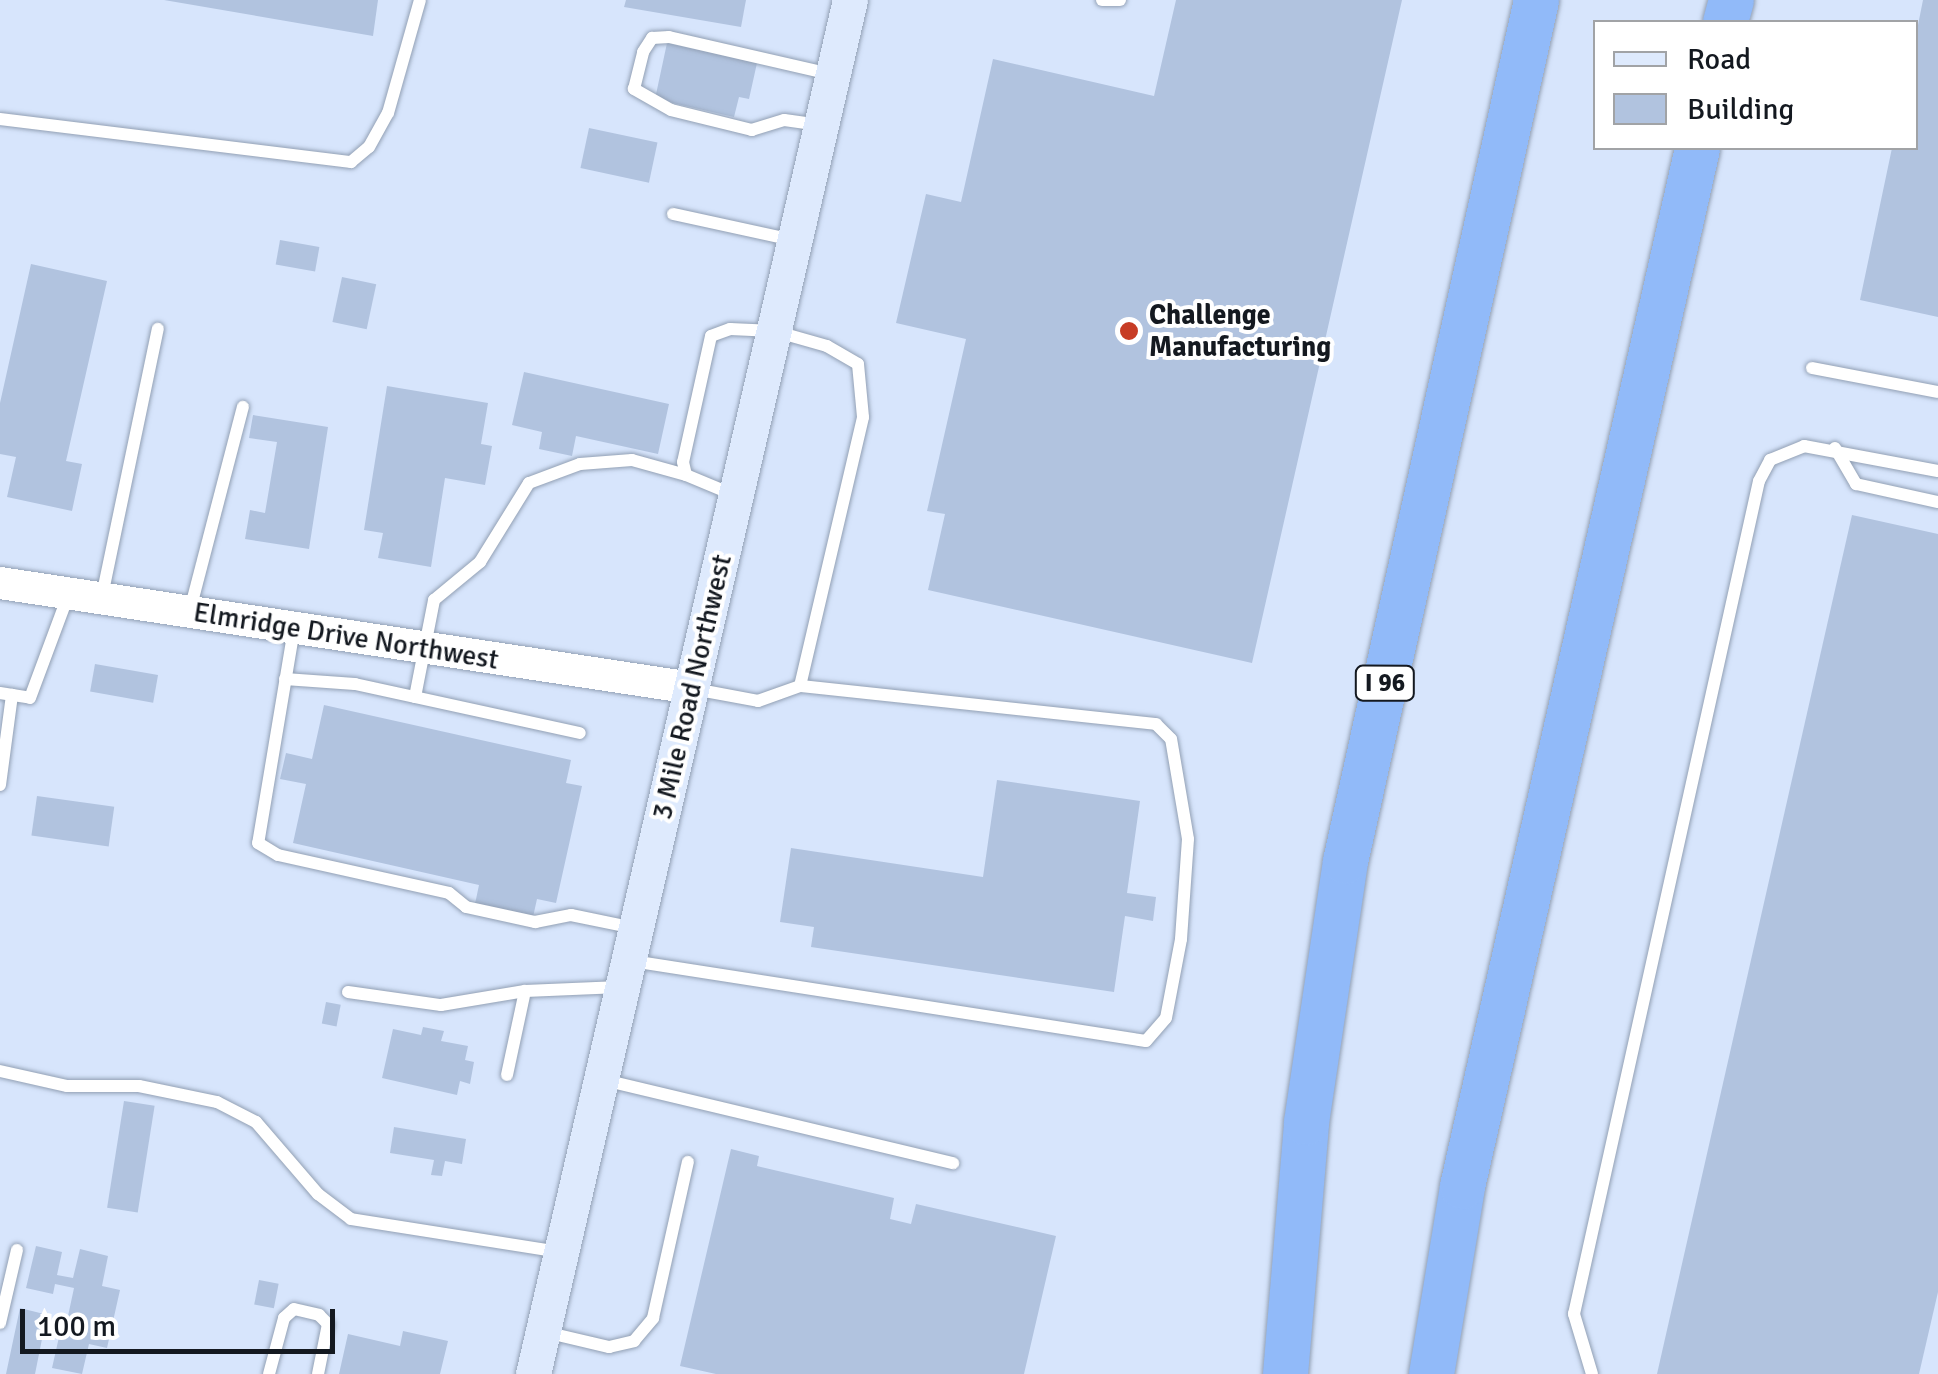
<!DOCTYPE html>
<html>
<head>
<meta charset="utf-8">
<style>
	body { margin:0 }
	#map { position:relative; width:1938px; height:1374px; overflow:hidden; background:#d7e5fc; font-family:Signika,sans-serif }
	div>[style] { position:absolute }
	.building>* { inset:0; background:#b1c3df; transform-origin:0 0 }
	.roads { filter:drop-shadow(0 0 2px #92a0b4) drop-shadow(0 0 2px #92a0b4) }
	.service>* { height:12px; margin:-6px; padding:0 6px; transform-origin:6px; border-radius:6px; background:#fff }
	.tertiary>* { height:32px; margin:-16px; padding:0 16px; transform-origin:16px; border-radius:16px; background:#fff }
	.secondary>* { height:35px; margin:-17.5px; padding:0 17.5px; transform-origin:17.5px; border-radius:17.5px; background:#deeafd }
	.motorway>* { height:45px; margin:-22.5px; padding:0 22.5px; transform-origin:22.5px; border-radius:22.5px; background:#91baf9 }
	.dots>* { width:28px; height:28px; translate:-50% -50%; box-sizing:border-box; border:5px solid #fff; border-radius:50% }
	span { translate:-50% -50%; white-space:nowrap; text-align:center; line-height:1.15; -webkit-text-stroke:8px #fff; paint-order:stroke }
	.shield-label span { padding:2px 8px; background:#fff; border:2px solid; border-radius:8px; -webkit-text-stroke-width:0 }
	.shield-label { font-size:25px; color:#141920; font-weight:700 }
	.poi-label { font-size:28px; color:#141920; font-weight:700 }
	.left { translate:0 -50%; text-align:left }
	.street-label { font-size:28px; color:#141920 }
	.legend { position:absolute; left:1593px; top:20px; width:325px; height:130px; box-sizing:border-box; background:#fff; border:2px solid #a1a3a6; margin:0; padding:12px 18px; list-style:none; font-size:30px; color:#141920 }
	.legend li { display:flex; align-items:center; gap:20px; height:50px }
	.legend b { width:50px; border:2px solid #a1a3a6 }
	.scale { position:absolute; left:20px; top:1309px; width:315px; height:45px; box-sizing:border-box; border:5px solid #141920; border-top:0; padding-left:12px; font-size:30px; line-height:35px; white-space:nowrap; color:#141920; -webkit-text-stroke:8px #fff; paint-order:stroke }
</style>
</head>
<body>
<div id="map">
	<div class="building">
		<div style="clip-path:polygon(164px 0,378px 0,373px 36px)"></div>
		<div style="clip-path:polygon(626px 0,746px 0,741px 27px,624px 7px)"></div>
		<div style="clip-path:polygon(1176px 0,1402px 0,1252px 663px,928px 590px,945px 514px,927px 511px,966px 339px,896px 323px,926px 194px,961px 202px,993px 59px,1154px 96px)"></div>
		<div style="clip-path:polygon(1923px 0,1938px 0,1938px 317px,1860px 300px,1892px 148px,1916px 148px,1916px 35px)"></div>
		<div style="clip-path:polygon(667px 43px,757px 63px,749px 99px,739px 97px,734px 117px,655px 99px)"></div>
		<div style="left:589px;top:128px;width:70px;height:41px;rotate:12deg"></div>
		<div style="left:280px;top:240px;width:40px;height:25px;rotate:10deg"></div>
		<div style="clip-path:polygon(31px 264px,107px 281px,66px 461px,82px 464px,72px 511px,7px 497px,16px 457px,0 454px,0 403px)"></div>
		<div style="left:342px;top:277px;width:35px;height:46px;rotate:12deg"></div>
		<div style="clip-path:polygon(524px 372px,669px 404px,658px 454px,576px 436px,572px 456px,539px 449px,542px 432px,512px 425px)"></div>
		<div style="clip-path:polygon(387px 386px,488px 403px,481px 444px,492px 446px,485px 485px,445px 478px,431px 567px,378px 558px,383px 533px,364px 530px)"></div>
		<div style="clip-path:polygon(253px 415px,328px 427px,309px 549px,245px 539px,250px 510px,265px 513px,277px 442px,249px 438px)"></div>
		<div style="clip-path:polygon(1852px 515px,1938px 534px,1938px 1292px,1919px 1374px,1657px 1374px)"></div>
		<div style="left:95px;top:664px;width:64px;height:28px;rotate:10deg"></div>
		<div style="clip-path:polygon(324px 705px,571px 760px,566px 783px,582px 786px,556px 903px,537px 899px,533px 917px,475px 904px,479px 885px,293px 843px,306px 784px,280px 779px,286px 753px,312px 759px)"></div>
		<div style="clip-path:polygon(997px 780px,1140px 801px,1127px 893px,1156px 897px,1153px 921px,1125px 916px,1114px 992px,811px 947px,814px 927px,780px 922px,791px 848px,983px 877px)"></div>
		<div style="left:37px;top:796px;width:78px;height:40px;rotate:8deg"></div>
		<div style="left:326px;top:1002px;width:15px;height:22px;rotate:11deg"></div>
		<div style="clip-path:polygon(423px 1027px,444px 1031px,441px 1041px,468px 1046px,465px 1060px,474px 1062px,470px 1084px,460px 1081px,457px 1095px,382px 1078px,393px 1029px,421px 1035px)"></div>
		<div style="left:124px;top:1101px;width:31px;height:108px;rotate:9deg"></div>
		<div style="clip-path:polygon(394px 1127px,466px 1139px,462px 1164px,445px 1161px,442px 1176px,431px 1175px,434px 1160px,390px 1153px)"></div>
		<div style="clip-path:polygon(731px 1149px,759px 1156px,757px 1166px,894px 1198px,890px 1219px,911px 1224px,916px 1204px,1056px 1236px,1024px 1374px,716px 1374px,680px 1366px)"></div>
		<div style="clip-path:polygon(36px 1246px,62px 1252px,57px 1275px,73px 1278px,80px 1249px,108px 1256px,102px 1286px,120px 1290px,107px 1348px,89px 1344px,82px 1374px,52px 1368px,59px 1337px,43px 1334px,35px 1374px,6px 1374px,20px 1308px,48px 1315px,45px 1325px,65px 1330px,74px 1288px,55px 1284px,53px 1294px,26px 1288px)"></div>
		<div style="left:259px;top:1280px;width:20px;height:25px;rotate:11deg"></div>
		<div style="clip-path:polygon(403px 1331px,448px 1341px,440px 1374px,339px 1374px,348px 1334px,400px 1346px)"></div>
	</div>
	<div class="roads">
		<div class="service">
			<div style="left:1102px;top:0;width:18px"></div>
			<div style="left:0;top:119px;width:354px;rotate:7deg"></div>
			<div style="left:351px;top:162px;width:23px;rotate:-40deg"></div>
			<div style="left:369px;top:147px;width:39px;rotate:-61deg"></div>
			<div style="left:388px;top:113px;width:117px;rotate:-74.2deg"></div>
			<div style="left:820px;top:125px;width:36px;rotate:-172deg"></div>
			<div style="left:784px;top:120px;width:34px;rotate:163deg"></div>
			<div style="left:752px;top:130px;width:83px;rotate:-166.1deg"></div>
			<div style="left:671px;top:110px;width:43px;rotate:-150.4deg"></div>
			<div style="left:634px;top:89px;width:38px;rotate:-76deg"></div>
			<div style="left:643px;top:52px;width:17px;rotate:-57deg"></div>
			<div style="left:652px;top:38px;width:17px;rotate:-3deg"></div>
			<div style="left:669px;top:37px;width:166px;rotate:12.9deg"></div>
			<div style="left:673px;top:214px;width:123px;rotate:12.2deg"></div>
			<div style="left:1812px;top:368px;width:128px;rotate:10.8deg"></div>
			<div style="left:1835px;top:448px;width:42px;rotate:59.7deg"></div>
			<div style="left:1856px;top:484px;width:84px;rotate:12.4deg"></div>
			<div style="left:102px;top:596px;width:273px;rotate:-78.2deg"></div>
			<div style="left:190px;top:610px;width:210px;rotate:-75.4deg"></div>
			<div style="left:294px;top:629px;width:217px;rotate:99.5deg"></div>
			<div style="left:258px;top:843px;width:23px;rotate:31deg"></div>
			<div style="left:278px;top:855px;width:175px;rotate:12.5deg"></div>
			<div style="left:449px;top:893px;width:22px;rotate:39deg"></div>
			<div style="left:466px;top:907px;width:71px;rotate:12.3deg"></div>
			<div style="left:535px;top:922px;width:37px;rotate:-11deg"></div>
			<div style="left:571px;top:915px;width:64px;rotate:11.7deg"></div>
			<div style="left:285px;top:679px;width:70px;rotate:4.1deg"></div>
			<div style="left:355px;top:684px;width:230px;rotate:12.3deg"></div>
			<div style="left:694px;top:689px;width:65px;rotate:10.6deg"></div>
			<div style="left:758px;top:701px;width:45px;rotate:-19.7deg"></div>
			<div style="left:800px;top:686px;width:276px;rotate:-76.8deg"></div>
			<div style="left:863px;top:417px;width:53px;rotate:-95.4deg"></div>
			<div style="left:858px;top:364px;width:36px;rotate:-150deg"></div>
			<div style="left:827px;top:346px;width:55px;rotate:-164.2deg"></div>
			<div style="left:774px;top:331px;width:44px;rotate:-177.4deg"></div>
			<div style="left:730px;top:329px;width:20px;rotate:160deg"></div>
			<div style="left:711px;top:336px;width:129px;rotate:102.5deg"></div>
			<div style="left:683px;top:462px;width:13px;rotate:77deg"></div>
			<div style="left:686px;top:475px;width:52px;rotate:22.6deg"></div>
			<div style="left:0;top:693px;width:30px;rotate:9deg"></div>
			<div style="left:30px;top:698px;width:109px;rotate:-69.6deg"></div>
			<div style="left:415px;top:697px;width:99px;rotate:-78.9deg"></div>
			<div style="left:434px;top:600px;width:60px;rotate:-39.6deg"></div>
			<div style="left:480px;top:562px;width:93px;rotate:-58.2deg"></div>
			<div style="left:529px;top:483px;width:54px;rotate:-20.4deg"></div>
			<div style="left:580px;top:464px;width:52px;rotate:-4.4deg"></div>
			<div style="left:632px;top:460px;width:56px;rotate:15.5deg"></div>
			<div style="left:0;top:785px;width:91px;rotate:-82.4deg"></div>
			<div style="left:632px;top:961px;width:520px;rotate:8.85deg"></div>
			<div style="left:1146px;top:1041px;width:30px;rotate:-49deg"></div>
			<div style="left:1166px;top:1018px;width:80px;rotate:-79.2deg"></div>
			<div style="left:1181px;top:939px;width:100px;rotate:-86deg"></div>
			<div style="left:1188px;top:839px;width:101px;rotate:-99.6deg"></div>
			<div style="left:1171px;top:739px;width:21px;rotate:-135deg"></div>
			<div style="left:1156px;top:724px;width:358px;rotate:-173.9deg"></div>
			<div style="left:348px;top:992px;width:94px;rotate:8deg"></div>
			<div style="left:441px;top:1005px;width:85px;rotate:-9.5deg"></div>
			<div style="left:525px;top:991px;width:95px;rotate:-2.4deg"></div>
			<div style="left:0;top:1071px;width:69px;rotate:12.6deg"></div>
			<div style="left:67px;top:1086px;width:72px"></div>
			<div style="left:139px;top:1086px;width:80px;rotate:11.6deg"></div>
			<div style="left:217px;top:1102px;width:44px;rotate:27.1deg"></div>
			<div style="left:256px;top:1122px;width:95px;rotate:49.3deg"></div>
			<div style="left:318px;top:1194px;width:41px;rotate:37.1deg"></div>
			<div style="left:351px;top:1219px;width:211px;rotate:9deg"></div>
			<div style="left:507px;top:1075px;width:86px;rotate:-77.9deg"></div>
			<div style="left:604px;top:1080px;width:359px;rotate:13.4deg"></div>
			<div style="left:0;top:1323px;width:75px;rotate:-76.9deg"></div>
			<div style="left:545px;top:1332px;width:66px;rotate:13.2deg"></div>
			<div style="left:609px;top:1347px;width:26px;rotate:-13deg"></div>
			<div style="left:634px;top:1341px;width:30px;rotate:-50deg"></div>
			<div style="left:653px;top:1318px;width:160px;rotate:-77.4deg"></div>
			<div style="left:269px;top:1374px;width:58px;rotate:-75deg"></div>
			<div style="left:284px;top:1318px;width:13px;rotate:-42deg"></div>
			<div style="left:294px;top:1309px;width:26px;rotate:13deg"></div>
			<div style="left:319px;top:1315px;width:13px;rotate:45deg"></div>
			<div style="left:328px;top:1324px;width:51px;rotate:101.3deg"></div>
			<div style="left:1592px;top:1374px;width:63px;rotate:-106.7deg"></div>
			<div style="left:1574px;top:1314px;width:853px;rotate:-77.48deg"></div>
			<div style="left:1759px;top:481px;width:24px;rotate:-62deg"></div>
			<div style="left:1770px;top:460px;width:37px;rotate:-22deg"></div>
			<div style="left:1804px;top:446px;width:136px;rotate:10.6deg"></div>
		</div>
		<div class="tertiary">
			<div style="left:0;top:583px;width:700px;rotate:8.63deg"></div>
		</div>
		<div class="secondary">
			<div style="left:533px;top:1374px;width:1410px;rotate:-77.01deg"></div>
		</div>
		<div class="motorway">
			<div style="left:1725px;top:22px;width:23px;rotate:-75deg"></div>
			<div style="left:1285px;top:1374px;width:253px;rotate:-85.2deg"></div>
			<div style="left:1306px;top:1122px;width:264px;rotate:-81.5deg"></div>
			<div style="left:1345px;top:861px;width:882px;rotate:-77.49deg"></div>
			<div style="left:1431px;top:1374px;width:191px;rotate:-80.6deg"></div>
			<div style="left:1462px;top:1186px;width:1064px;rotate:-77.24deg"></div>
		</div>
	</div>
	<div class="dots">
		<div style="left:1129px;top:331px;background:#c73c25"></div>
	</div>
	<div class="shield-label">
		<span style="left:1385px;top:683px">I 96</span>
	</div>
	<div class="poi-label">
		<span class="left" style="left:1149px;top:331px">Challenge<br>Manufacturing</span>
	</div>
	<div class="street-label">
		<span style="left:346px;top:636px;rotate:9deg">Elmridge Drive Northwest</span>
		<span style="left:692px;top:687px;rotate:-77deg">3 Mile Road Northwest</span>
	</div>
	<ul class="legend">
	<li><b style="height:12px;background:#deeafd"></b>Road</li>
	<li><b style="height:28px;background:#b1c3df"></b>Building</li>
	</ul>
	<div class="scale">100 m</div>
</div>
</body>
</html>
